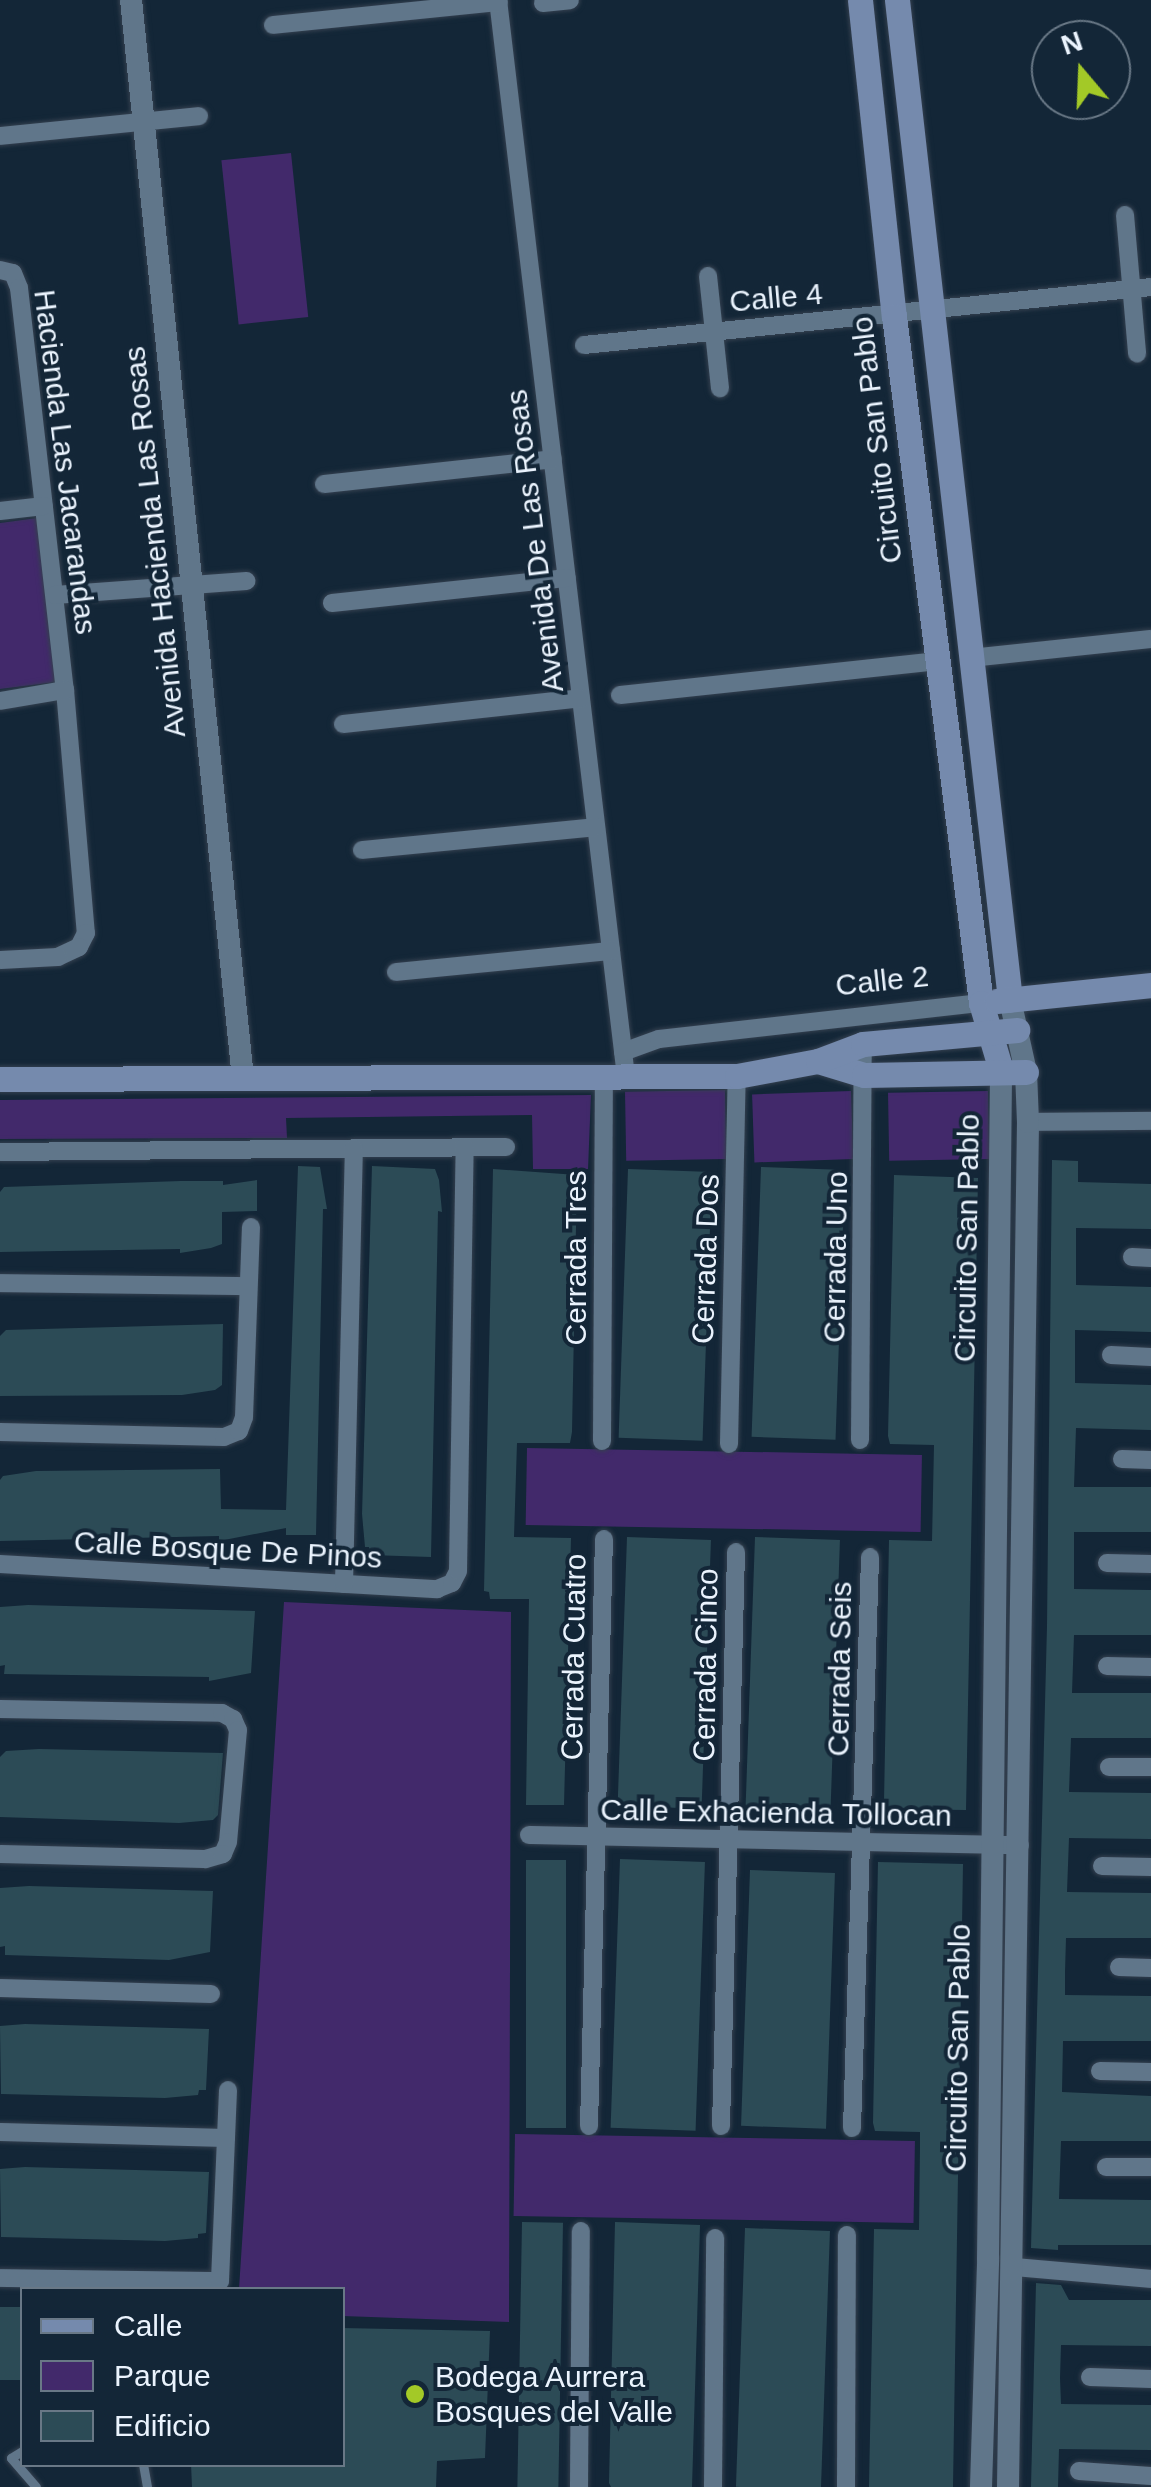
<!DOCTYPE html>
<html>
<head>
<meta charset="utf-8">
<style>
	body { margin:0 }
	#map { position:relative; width:1151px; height:2487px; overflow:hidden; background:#132637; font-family:Helvetica,sans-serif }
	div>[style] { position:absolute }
	.green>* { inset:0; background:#42296b; transform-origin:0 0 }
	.building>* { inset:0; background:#2c4b56; transform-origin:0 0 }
	.roads { filter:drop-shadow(0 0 2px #34404f) drop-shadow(0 0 2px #34404f) }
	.service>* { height:9px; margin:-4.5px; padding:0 4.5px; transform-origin:4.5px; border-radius:4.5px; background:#60768a }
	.minor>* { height:18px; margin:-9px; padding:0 9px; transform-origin:9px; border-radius:9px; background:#60768a }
	.tertiary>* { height:22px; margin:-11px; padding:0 11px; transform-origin:11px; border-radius:11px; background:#60768a }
	.secondary>* { height:25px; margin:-12.5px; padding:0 12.5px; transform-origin:12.5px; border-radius:12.5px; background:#758aad }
	.dots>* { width:28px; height:28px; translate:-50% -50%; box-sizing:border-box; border:5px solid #132637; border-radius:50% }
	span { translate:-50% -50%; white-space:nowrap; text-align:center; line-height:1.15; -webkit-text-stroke:8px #132637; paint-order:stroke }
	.street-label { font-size:30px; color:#eaf3fd }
	.poi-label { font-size:30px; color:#eaf3fd }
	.left { translate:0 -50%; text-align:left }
	.legend { position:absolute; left:20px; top:2287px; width:325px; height:180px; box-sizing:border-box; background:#132637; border:2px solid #697886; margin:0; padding:12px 18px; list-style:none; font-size:30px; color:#eaf3fd }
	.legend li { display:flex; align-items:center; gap:20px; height:50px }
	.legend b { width:50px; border:2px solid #697886 }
	.north { position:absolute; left:1031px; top:20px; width:100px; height:100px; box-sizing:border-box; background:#132637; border:2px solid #697886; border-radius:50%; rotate:341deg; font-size:28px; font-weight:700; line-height:40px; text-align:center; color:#eaf3fd }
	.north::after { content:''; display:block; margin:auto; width:35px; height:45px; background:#a3c927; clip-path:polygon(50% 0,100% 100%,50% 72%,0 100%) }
</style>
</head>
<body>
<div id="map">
	<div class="green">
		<div style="left:291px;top:153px;width:165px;height:70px;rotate:84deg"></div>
		<div style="clip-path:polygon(37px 518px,56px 682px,0 689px,0 523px)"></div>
		<div style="left:725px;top:1090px;width:69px;height:100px;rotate:89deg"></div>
		<div style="left:851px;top:1091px;width:68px;height:99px;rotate:88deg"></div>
		<div style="left:988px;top:1091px;width:68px;height:100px;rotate:89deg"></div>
		<div style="clip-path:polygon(591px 1095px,588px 1169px,533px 1169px,532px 1115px,286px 1118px,287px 1138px,0 1139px,0 1100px)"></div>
		<div style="left:527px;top:1448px;width:395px;height:77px;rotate:1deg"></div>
		<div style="clip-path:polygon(284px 1602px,511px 1612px,509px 2322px,343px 2316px,342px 2290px,239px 2289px)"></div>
		<div style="left:515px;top:2134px;width:400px;height:82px;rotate:1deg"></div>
	</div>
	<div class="building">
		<div style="clip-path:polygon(1052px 1160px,1078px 1161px,1078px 1182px,1151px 1184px,1151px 1229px,1076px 1228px,1076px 1285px,1151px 1287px,1151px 1332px,1075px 1330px,1075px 1383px,1151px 1385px,1151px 1430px,1076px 1428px,1074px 1487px,1151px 1487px,1151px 1532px,1074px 1532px,1074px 1589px,1151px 1590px,1151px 1635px,1074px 1635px,1072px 1693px,1151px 1693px,1151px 1738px,1071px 1738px,1069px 1792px,1151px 1793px,1151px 1839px,1069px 1838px,1067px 1892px,1151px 1893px,1151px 1938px,1066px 1938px,1065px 1972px,1065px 1995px,1151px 1996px,1151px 2041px,1063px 2041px,1062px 2092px,1151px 2096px,1151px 2141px,1061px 2141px,1059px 2199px,1151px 2200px,1151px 2245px,1058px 2245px,1058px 2250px,1031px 2248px,1047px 1626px)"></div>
		<div style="clip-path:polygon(298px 1166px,320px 1167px,327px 1209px,323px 1209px,316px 1535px,286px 1535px,286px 1528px,219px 1541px,219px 1536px,0 1541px,0 1480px,3px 1476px,36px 1471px,220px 1469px,221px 1509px,286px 1510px)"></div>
		<div style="clip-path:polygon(372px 1166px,435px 1169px,439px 1180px,442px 1212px,438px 1211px,431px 1557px,370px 1555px,369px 1547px,365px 1547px,362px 1514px)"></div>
		<div style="left:761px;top:1167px;width:84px;height:270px;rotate:2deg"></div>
		<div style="clip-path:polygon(493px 1169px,577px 1175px,572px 1432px,570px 1443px,517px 1443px,514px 1537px,571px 1538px,564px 1805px,526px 1805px,529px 1599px,490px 1599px,489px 1592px,484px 1591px)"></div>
		<div style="left:628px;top:1169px;width:84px;height:269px;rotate:2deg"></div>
		<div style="clip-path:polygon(894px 1175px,978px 1178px,966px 1810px,885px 1809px,884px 1801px,889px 1540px,932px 1541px,934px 1445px,890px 1444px,888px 1436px)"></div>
		<div style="clip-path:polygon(257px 1180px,257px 1211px,222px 1212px,222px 1244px,211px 1248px,180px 1253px,180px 1249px,0 1252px,0 1192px,4px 1187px,181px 1181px,223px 1181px,223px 1185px)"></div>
		<div style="clip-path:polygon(223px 1324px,222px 1385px,215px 1390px,182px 1395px,0 1396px,0 1336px,6px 1330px)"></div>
		<div style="left:627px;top:1537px;width:84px;height:269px;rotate:2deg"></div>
		<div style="left:755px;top:1537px;width:85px;height:269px;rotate:2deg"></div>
		<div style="clip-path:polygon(28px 1605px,255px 1611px,251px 1673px,209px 1681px,209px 1677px,4px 1674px,5px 1665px,0 1666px,0 1607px)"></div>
		<div style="clip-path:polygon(39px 1749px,223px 1753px,218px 1815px,213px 1820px,179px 1823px,0 1817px,0 1757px,6px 1751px)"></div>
		<div style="left:620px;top:1859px;width:85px;height:269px;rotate:2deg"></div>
		<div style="left:526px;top:1860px;width:40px;height:268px"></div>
		<div style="clip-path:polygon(878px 1862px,963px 1864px,953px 2487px,869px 2487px,874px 2229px,919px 2230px,920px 2147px,920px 2132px,875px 2131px,873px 2123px)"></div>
		<div style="left:750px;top:1870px;width:85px;height:256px;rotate:2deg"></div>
		<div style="clip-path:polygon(29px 1886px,213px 1891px,210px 1952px,169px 1960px,5px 1955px,5px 1946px,0 1947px,0 1888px)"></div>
		<div style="clip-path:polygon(25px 2024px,209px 2029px,206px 2090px,199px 2090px,198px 2095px,165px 2098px,1px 2094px,0 2026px)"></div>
		<div style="clip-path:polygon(25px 2167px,209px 2172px,206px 2233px,198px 2234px,198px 2238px,165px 2241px,1px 2237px,0 2169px)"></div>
		<div style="left:522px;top:2222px;width:41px;height:265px;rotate:1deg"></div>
		<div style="clip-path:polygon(615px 2222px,700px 2225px,692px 2487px,611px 2487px,609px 2483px)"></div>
		<div style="left:745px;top:2228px;width:85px;height:259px;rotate:2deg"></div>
		<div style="clip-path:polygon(1036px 2283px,1061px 2285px,1069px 2300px,1151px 2300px,1151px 2346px,1061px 2345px,1060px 2378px,1061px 2404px,1151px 2405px,1151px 2450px,1059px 2449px,1058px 2487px,1031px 2487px)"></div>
		<div style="left:22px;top:2307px;width:73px;height:22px;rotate:90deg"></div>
		<div style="clip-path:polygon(342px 2328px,490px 2331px,485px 2458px,437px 2461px,436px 2487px,192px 2487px,191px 2464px,342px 2464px)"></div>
	</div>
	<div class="roads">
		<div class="service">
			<div style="left:22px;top:2451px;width:13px;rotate:148deg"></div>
			<div style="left:11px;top:2458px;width:38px;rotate:49deg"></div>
			<div style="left:143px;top:2464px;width:23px;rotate:80deg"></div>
		</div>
		<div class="minor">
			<div style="left:498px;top:0;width:1084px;rotate:83.22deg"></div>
			<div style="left:543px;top:3px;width:27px;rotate:-6deg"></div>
			<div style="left:273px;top:25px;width:227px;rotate:-5.8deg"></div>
			<div style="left:0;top:136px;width:200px;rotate:-5.7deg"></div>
			<div style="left:1125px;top:215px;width:139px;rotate:85deg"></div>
			<div style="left:0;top:270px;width:13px;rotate:13deg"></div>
			<div style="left:13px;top:273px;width:16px;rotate:68deg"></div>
			<div style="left:19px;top:288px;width:405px;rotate:83.5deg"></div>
			<div style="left:65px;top:690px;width:244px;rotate:85.1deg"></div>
			<div style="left:86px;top:933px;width:16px;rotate:117deg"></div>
			<div style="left:79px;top:947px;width:23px;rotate:155deg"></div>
			<div style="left:58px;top:957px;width:58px;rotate:177deg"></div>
			<div style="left:708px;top:276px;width:113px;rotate:83.9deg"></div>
			<div style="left:584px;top:345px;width:570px;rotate:-5.84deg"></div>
			<div style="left:324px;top:484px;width:230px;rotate:-6.2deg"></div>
			<div style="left:0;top:511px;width:44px;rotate:-6.5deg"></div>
			<div style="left:55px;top:595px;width:192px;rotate:-4.2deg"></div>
			<div style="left:332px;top:603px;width:236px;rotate:-6.1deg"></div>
			<div style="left:970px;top:658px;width:182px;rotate:-6deg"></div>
			<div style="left:620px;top:695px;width:318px;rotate:-6.1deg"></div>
			<div style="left:0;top:701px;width:66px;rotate:-9.6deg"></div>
			<div style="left:343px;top:724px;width:239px;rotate:-6.2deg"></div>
			<div style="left:362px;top:850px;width:235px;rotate:-5.6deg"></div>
			<div style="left:396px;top:972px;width:216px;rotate:-5.6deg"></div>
			<div style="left:623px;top:1052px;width:38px;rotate:-20deg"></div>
			<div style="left:659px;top:1039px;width:324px;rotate:-6.4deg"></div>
			<div style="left:1028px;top:1122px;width:123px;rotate:-0.5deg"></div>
			<div style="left:0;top:1152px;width:506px;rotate:-0.57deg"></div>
			<div style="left:1132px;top:1257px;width:19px;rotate:3deg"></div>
			<div style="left:0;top:1283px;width:247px;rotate:0.7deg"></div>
			<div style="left:1111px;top:1355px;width:40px;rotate:2.9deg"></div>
			<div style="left:0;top:1432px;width:224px;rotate:1.3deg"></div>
			<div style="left:224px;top:1437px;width:16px;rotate:-22deg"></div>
			<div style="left:239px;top:1431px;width:15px;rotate:-70deg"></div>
			<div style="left:244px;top:1417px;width:190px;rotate:-87.9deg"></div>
			<div style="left:860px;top:1440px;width:396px;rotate:-89.6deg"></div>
			<div style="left:602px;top:1441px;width:365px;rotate:-89.7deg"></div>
			<div style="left:729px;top:1444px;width:368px;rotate:-88.8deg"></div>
			<div style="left:1122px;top:1459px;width:29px;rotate:2deg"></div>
			<div style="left:1107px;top:1563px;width:44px;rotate:1.3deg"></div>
			<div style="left:0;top:1564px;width:438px;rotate:3.3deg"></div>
			<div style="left:437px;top:1589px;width:16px;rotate:-22deg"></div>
			<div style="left:452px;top:1583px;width:13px;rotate:-63deg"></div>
			<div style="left:458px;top:1571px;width:424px;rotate:-89.1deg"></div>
			<div style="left:344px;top:1584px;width:436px;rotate:-88.7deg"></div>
			<div style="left:1107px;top:1666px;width:44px;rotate:1.3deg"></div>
			<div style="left:0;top:1709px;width:222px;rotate:1deg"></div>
			<div style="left:222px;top:1713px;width:13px;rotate:29deg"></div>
			<div style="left:233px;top:1719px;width:12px;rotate:66deg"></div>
			<div style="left:238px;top:1730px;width:112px;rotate:95.1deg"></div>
			<div style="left:228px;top:1842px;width:13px;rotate:113deg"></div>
			<div style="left:223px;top:1854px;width:19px;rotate:164deg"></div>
			<div style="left:205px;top:1859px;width:205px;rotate:-178.6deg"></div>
			<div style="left:1109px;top:1767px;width:42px"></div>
			<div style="left:529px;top:1835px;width:491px;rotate:1.2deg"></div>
			<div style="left:1102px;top:1866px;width:49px;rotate:1.2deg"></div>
			<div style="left:1119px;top:1967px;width:32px;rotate:2deg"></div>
			<div style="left:0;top:1988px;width:211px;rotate:1.6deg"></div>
			<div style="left:1100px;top:2071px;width:51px;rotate:1.1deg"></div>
			<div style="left:589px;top:2126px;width:587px;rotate:-88.54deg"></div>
			<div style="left:721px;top:2126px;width:574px;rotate:-88.5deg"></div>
			<div style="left:852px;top:2128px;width:571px;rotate:-88.19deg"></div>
			<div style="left:0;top:2132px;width:226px;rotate:1.5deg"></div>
			<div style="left:1106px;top:2167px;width:45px"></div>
			<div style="left:1015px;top:2267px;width:137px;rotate:5deg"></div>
			<div style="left:0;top:2278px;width:220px;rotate:0.8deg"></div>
			<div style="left:220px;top:2281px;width:191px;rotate:-87.6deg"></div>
			<div style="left:1090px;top:2377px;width:61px;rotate:1.9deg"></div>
			<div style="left:1079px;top:2471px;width:72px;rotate:4deg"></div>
			<div style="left:579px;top:2487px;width:256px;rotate:-89.6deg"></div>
			<div style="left:713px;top:2487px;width:249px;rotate:-89.5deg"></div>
			<div style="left:846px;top:2487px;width:252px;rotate:-89.8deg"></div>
		</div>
		<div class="tertiary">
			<div style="left:131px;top:0;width:1084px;rotate:84.07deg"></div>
			<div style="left:981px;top:2487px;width:228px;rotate:-88.2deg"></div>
			<div style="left:988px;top:2259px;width:1189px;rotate:-89.37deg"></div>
			<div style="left:1008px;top:2487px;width:1365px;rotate:-89.16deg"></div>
			<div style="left:1028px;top:1122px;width:50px;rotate:-92.3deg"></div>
			<div style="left:1026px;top:1072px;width:74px;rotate:-102.5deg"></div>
		</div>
		<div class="secondary">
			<div style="left:860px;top:0;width:318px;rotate:83.9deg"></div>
			<div style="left:894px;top:316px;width:692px;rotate:82.78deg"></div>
			<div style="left:981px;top:1003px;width:70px;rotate:73.4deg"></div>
			<div style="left:897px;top:0;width:1006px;rotate:83.55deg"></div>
			<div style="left:997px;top:1001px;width:155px;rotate:-5.9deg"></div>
			<div style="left:818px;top:1061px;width:48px;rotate:16.9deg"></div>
			<div style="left:864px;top:1075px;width:162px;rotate:-1.1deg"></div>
			<div style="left:0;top:1079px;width:737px;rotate:-0.23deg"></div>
			<div style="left:737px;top:1076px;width:82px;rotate:-10.5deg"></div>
			<div style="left:818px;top:1061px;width:48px;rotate:-20.7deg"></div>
			<div style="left:863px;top:1044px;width:155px;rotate:-5.2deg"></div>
		</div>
	</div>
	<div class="dots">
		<div style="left:415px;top:2394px;background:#a3c927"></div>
	</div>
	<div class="street-label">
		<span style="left:776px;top:298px;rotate:-5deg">Calle 4</span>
		<span style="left:877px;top:440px;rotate:-97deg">Circuito San Pablo</span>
		<span style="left:65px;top:462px;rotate:83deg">Hacienda Las Jacarandas</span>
		<span style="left:535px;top:541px;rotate:-97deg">Avenida De Las Rosas</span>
		<span style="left:155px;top:542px;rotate:-96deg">Avenida Hacienda Las Rosas</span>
		<span style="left:882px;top:981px;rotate:-6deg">Calle 2</span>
		<span style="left:967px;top:1238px;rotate:-89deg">Circuito San Pablo</span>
		<span style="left:836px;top:1257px;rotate:-89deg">Cerrada Uno</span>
		<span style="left:576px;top:1258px;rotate:-90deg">Cerrada Tres</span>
		<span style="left:706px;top:1259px;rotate:-88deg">Cerrada Dos</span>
		<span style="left:228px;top:1550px;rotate:3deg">Calle Bosque De Pinos</span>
		<span style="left:574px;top:1657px;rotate:-89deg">Cerrada Cuatro</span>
		<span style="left:706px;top:1665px;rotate:-89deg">Cerrada Cinco</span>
		<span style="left:840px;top:1669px;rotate:-89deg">Cerrada Seis</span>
		<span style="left:776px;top:1813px;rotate:1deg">Calle Exhacienda Tollocan</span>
		<span style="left:958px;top:2048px;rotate:-89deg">Circuito San Pablo</span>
	</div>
	<div class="poi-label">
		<span class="left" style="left:435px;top:2394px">Bodega Aurrera<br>Bosques del Valle</span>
	</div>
	<ul class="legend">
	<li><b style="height:12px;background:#758aad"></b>Calle</li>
	<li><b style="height:28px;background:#42296b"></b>Parque</li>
	<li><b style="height:28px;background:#2c4b56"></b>Edificio</li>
	</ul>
	<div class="north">N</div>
</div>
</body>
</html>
